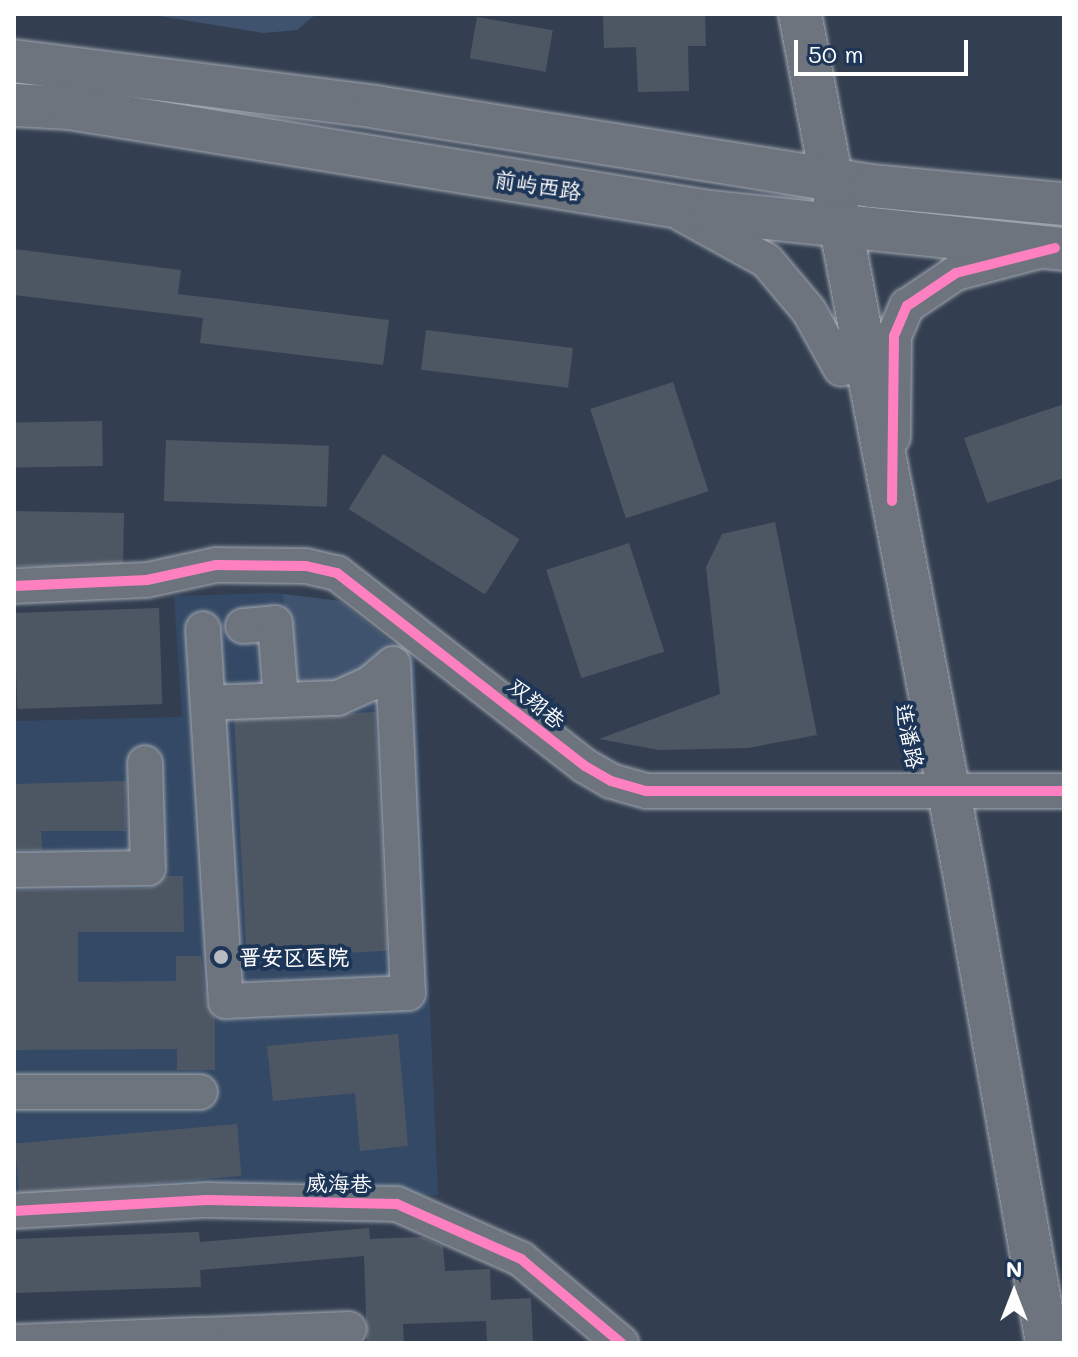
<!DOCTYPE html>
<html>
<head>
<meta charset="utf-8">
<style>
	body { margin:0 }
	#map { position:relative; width:1078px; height:1357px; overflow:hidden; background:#333f51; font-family:Mali,"LXGW WenKai TC",sans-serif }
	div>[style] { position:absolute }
	.built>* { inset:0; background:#344965 }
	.green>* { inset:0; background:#40536e }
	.building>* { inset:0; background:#4d5764; transform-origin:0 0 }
	.roads { filter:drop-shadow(0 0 2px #a3a9b1) drop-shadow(0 0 2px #a3a9b1) }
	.minor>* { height:34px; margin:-17px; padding:0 17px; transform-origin:17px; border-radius:17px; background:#6e747e }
	.major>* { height:42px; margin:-21px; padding:0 21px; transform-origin:21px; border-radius:21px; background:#6e747e }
	.cycleway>* { height:10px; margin:-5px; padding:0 5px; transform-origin:5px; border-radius:5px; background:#ff80c0 }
	.dots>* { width:22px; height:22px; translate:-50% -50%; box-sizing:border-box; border:4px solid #1d3557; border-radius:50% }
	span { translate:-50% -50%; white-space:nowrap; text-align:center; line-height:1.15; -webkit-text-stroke:8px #1d3557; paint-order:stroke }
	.street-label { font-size:22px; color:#fff }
	.poi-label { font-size:22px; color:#fff; font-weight:700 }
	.left { translate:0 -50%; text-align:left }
	.frame { position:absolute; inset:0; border:16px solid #fff; pointer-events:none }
	.north { position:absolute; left:974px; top:1253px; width:80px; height:80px; -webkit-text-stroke:6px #1d3557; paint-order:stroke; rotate:0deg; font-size:22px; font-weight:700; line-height:32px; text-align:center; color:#fff }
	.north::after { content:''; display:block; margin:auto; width:28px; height:36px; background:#fff; clip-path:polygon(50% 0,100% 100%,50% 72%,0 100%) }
	.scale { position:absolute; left:794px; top:40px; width:174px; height:36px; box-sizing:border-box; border:4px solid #fff; border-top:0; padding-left:10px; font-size:24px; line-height:28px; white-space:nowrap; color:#fff; -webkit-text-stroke:6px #1d3557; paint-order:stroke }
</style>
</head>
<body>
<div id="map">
	<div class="built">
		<div style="clip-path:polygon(273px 593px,340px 601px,415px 660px,438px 1195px,14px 1192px,14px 721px,182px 717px,174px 596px)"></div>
	</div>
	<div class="green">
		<div style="clip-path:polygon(147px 14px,316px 14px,297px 30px,263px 33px)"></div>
		<div style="clip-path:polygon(283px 594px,340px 601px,399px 648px,335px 690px,288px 688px)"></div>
	</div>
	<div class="building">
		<div style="clip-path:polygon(603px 14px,705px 14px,706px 46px,688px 46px,689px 91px,638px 92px,636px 47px,604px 48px)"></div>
		<div style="left:477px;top:17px;width:77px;height:42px;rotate:10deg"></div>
		<div style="clip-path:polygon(14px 249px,181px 270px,178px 294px,389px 320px,383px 365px,200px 343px,203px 318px,14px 295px)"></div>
		<div style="left:426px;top:330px;width:148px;height:40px;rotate:7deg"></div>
		<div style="left:673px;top:382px;width:115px;height:87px;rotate:72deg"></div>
		<div style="clip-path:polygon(1064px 404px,1064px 478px,987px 503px,964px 438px)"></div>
		<div style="left:102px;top:421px;width:45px;height:88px;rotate:89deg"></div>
		<div style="left:166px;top:440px;width:163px;height:61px;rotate:2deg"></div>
		<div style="left:383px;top:454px;width:161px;height:65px;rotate:32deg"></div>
		<div style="left:14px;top:511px;width:110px;height:55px;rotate:1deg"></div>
		<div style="clip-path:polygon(775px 522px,817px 735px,748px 748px,659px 750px,599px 739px,720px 694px,706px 567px,722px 534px)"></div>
		<div style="left:629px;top:543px;width:114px;height:87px;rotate:72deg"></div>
		<div style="left:159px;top:608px;width:96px;height:145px;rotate:88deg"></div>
		<div style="left:375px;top:712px;width:239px;height:141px;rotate:87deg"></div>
		<div style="clip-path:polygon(126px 781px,126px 831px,41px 831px,42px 850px,14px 850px,14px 784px)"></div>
		<div style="clip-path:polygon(166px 876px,183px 876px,184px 932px,78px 932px,78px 982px,176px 981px,176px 956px,201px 956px,206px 1003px,215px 1018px,215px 1070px,177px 1070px,177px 1049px,14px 1050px,14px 890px,148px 888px)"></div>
		<div style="clip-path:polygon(398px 1034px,408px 1146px,360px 1151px,355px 1093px,273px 1101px,267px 1046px)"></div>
		<div style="left:237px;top:1124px;width:52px;height:223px;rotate:85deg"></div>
		<div style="clip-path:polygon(369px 1228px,370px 1239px,422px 1237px,443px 1246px,445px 1271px,490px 1269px,491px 1300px,531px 1298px,533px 1343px,487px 1343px,486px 1321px,403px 1324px,404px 1343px,367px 1343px,364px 1256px,200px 1270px,201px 1287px,14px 1293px,14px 1239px,199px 1232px,200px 1242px)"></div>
	</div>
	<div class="roads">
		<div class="minor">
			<div style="left:682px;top:214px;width:97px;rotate:28.9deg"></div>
			<div style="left:767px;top:261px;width:65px;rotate:50deg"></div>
			<div style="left:809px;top:311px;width:66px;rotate:61.1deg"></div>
			<div style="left:893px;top:437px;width:101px;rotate:-89.4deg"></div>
			<div style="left:894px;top:336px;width:33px;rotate:-67deg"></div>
			<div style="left:907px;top:306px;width:59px;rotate:-34deg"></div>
			<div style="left:956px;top:273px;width:87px;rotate:-14.7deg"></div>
			<div style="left:14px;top:586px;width:133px;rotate:-2.6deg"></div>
			<div style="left:147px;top:580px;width:71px;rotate:-12.3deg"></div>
			<div style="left:216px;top:565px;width:90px;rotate:0.6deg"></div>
			<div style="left:306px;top:566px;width:32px;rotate:13deg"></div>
			<div style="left:337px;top:573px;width:314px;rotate:37.9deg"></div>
			<div style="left:585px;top:766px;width:30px;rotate:30deg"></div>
			<div style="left:611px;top:781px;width:37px;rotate:16deg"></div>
			<div style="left:647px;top:791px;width:417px"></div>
			<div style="left:243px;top:626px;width:32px;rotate:-5deg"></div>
			<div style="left:275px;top:623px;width:77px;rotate:85.5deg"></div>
			<div style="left:203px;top:629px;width:373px;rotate:86.5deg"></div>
			<div style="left:226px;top:1001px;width:182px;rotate:-2.5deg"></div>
			<div style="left:408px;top:993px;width:329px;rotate:-92.6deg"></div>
			<div style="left:393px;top:664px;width:31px;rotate:140deg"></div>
			<div style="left:369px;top:684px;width:35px;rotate:156deg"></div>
			<div style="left:337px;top:698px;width:129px;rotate:177.8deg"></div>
			<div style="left:14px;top:870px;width:134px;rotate:-0.9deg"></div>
			<div style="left:148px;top:868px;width:105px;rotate:-91.6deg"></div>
			<div style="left:14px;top:1092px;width:186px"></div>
			<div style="left:14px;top:1211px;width:193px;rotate:-3.3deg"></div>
			<div style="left:207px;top:1200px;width:190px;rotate:1.2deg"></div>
			<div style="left:397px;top:1204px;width:136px;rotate:23.9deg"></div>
			<div style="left:521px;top:1259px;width:131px;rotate:40deg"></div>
			<div style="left:200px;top:1335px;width:149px;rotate:-2.3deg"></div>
			<div style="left:14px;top:1342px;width:186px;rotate:-2.2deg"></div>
			<div style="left:200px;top:1335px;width:8px;rotate:90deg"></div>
		</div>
		<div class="major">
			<div style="left:800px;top:14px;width:867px;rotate:79.17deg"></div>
			<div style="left:963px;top:866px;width:484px;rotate:80deg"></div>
			<div style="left:14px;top:61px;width:365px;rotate:7.2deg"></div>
			<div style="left:376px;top:107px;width:502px;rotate:9.05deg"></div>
			<div style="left:872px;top:186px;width:193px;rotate:5.4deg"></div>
			<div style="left:14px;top:105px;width:55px;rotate:3.1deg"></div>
			<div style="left:69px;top:108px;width:649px;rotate:9.22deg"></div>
			<div style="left:710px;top:212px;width:356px;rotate:6deg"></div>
		</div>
	</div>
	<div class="cycleway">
		<div style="left:892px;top:501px;width:165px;rotate:-89.3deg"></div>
		<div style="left:894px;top:336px;width:33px;rotate:-67deg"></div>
		<div style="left:907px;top:306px;width:59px;rotate:-34deg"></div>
		<div style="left:956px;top:273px;width:102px;rotate:-14.2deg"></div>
		<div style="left:14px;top:586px;width:133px;rotate:-2.6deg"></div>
		<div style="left:147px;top:580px;width:71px;rotate:-12.3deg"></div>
		<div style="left:216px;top:565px;width:90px;rotate:0.6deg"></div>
		<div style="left:306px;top:566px;width:32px;rotate:13deg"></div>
		<div style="left:337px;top:573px;width:314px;rotate:37.9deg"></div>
		<div style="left:585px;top:766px;width:30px;rotate:30deg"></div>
		<div style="left:611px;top:781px;width:37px;rotate:16deg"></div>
		<div style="left:647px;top:791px;width:417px"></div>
		<div style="left:14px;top:1211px;width:193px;rotate:-3.3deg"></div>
		<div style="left:207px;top:1200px;width:190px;rotate:1.2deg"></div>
		<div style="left:397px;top:1204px;width:136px;rotate:23.9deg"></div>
		<div style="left:521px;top:1259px;width:131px;rotate:40deg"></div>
	</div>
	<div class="dots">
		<div style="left:221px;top:957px;background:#b8bcc2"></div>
	</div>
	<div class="street-label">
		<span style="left:538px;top:185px;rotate:9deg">前屿西路</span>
		<span style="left:537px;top:703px;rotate:39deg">双翔巷</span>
		<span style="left:910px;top:736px;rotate:79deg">连潘路</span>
		<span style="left:339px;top:1183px;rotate:1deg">威海巷</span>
	</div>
	<div class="poi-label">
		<span class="left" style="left:239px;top:957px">晋安区医院</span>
	</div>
	<div class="frame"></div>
	<div class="north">N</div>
	<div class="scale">50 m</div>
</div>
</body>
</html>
